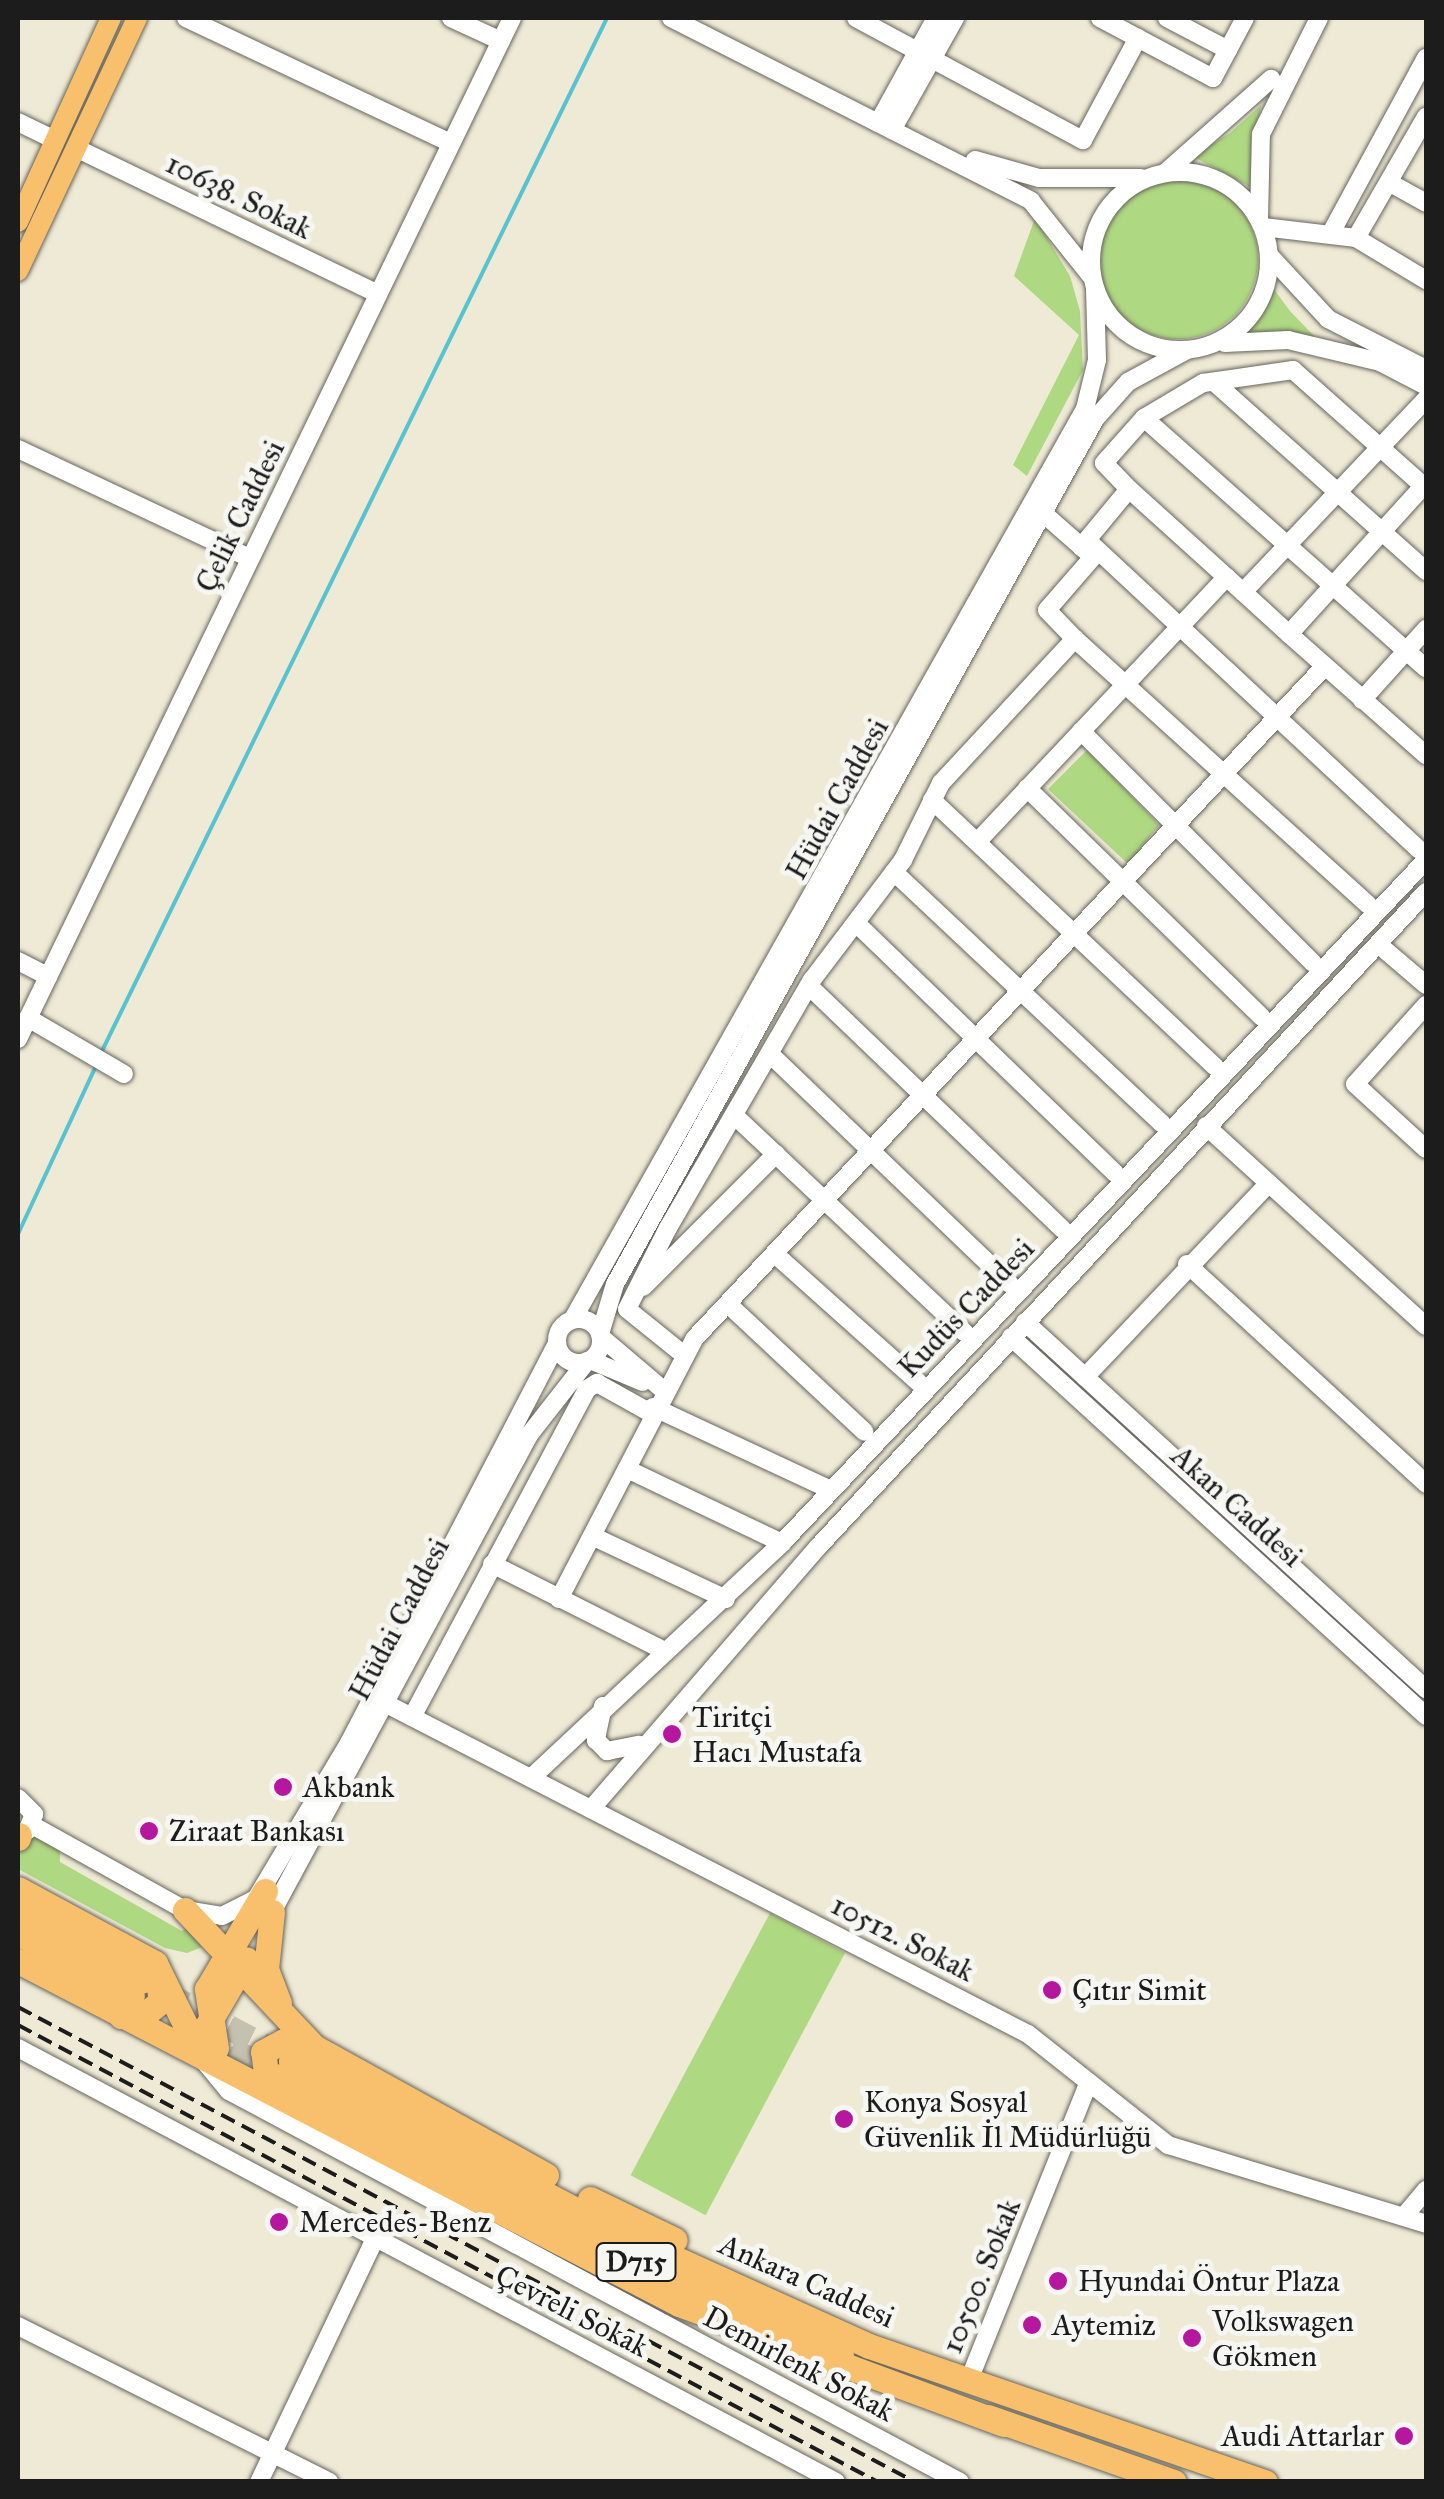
<!DOCTYPE html>
<html>
<head>
<meta charset="utf-8">
<style>
	body { margin:0 }
	#map { position:relative; width:1444px; height:2499px; overflow:hidden; background:#efead5; font-family:"IM FELL Great Primer",serif }
	div>[style] { position:absolute }
	.green>* { inset:0; background:#afd882; transform-origin:0 0 }
	.round { border-radius:50% }
	.stream>* { height:4px; margin:-2px; padding:0 2px; transform-origin:2px; border-radius:2px; background:#57c3d1 }
	.highway-tunnel>* { height:25px; margin-top:-12.5px; transform-origin:0; background:repeating-linear-gradient(90deg,#c5c1b0 0 25px,transparent 0 37px) }
	.roads { filter:drop-shadow(0 0 2px #66645d) drop-shadow(0 0 2px #66645d) }
	.minor>* { height:18px; margin:-9px; padding:0 9px; transform-origin:9px; border-radius:9px; background:#fff }
	.minor>.ring { margin:-9px; padding:0; box-sizing:content-box; background:none; border:18px solid #fff; border-radius:50% }
	.major>* { height:20px; margin:-10px; padding:0 10px; transform-origin:10px; border-radius:10px; background:#f8bf6c }
	.highway>* { height:25px; margin:-12.5px; padding:0 12.5px; transform-origin:12.5px; border-radius:12.5px; background:#f8bf6c }
	.rail>* { height:4px; margin-top:-2px; transform-origin:0; background:repeating-linear-gradient(90deg,#1c1c1c 0 15px,transparent 0 23px) }
	.dots>* { width:28px; height:28px; translate:-50% -50%; box-sizing:border-box; border:5px solid #f6f6f2; border-radius:50% }
	span { translate:-50% -50%; white-space:nowrap; text-align:center; line-height:1.15; -webkit-text-stroke:10px #f6f6f2; paint-order:stroke }
	.shield-label span { padding:2px 8px; background:#f6f6f2; border:2px solid; border-radius:8px; -webkit-text-stroke-width:0 }
	.shield-label { font-size:28px; color:#1c1c1c; font-weight:700 }
	.street-label { font-size:30px; color:#1c1c1c }
	.poi-label { font-size:30px; color:#1c1c1c }
	.left { translate:0 -50%; text-align:left }
	.right { translate:-100% -50%; text-align:right }
	.frame { position:absolute; inset:0; border:20px solid #1c1c1c; pointer-events:none }
</style>
</head>
<body>
<div id="map">
	<div class="green">
		<div style="clip-path:polygon(1261px 105px,1252px 188px,1192px 156px,1230px 133px)"></div>
		<div class="round" style="left:1098px;top:179px;width:160px;height:160px"></div>
		<div style="clip-path:polygon(1035px 218px,1070px 276px,1080px 311px,1083px 370px,1027px 476px,1013px 465px,1079px 335px,1014px 276px)"></div>
		<div style="clip-path:polygon(1270px 284px,1290px 311px,1315px 337px,1237px 334px)"></div>
		<div style="clip-path:polygon(1087px 750px,1159px 825px,1128px 864px,1048px 789px)"></div>
		<div style="clip-path:polygon(38px 1832px,60px 1846px,60px 1862px,182px 1931px,193px 1923px,210px 1944px,187px 1953px,165px 1948px,18px 1869px,18px 1853px)"></div>
		<div style="left:770px;top:1913px;width:85px;height:297px;rotate:28deg"></div>
	</div>
	<div class="stream">
		<div style="left:101px;top:1053px;width:1152px;rotate:-63.95deg"></div>
		<div style="left:18px;top:1234px;width:185px;rotate:-65.1deg"></div>
	</div>
	<div class="highway-tunnel">
		<div style="left:163px;top:1992px;width:140px;rotate:28deg"></div>
		<div style="left:198px;top:2031px;width:94px;rotate:28.5deg"></div>
	</div>
	<div class="roads">
		<div class="minor">
			<div style="left:186px;top:18px;width:293px;rotate:25.3deg"></div>
			<div style="left:451px;top:18px;width:55px;rotate:24.7deg"></div>
			<div style="left:671px;top:18px;width:404px;rotate:26.9deg"></div>
			<div style="left:1031px;top:201px;width:95px;rotate:51.4deg"></div>
			<div style="left:856px;top:18px;width:258px;rotate:28.3deg"></div>
			<div style="left:1083px;top:140px;width:116px;rotate:-61.7deg"></div>
			<div style="left:1100px;top:18px;width:128px;rotate:28deg"></div>
			<div style="left:1213px;top:78px;width:68px;rotate:-61.9deg"></div>
			<div style="left:1167px;top:18px;width:69px;rotate:27.7deg"></div>
			<div style="left:18px;top:122px;width:41px;rotate:25.9deg"></div>
			<div style="left:878px;top:123px;width:120px;rotate:-61.1deg"></div>
			<div style="left:892px;top:130px;width:129px;rotate:-60.6deg"></div>
			<div style="left:76px;top:148px;width:335px;rotate:25.8deg"></div>
			<div style="left:975px;top:160px;width:66px;rotate:15.7deg"></div>
			<div style="left:1039px;top:178px;width:102px"></div>
			<div class="ring" style="left:1091px;top:172px;width:160px;height:160px"></div>
			<div style="left:1165px;top:173px;width:142px;rotate:-41.6deg"></div>
			<div style="left:1392px;top:184px;width:39px;rotate:29deg"></div>
			<div style="left:1259px;top:219px;width:85px;rotate:-88.7deg"></div>
			<div style="left:1261px;top:134px;width:130px;rotate:-63.4deg"></div>
			<div style="left:1263px;top:227px;width:94px;rotate:6.7deg"></div>
			<div style="left:1356px;top:238px;width:82px;rotate:31deg"></div>
			<div style="left:1332px;top:231px;width:197px;rotate:-61.5deg"></div>
			<div style="left:1356px;top:238px;width:140px;rotate:-60deg"></div>
			<div style="left:1269px;top:255px;width:87px;rotate:47.3deg"></div>
			<div style="left:1328px;top:319px;width:110px;rotate:27deg"></div>
			<div style="left:1225px;top:343px;width:63px;rotate:-2.7deg"></div>
			<div style="left:1288px;top:340px;width:95px;rotate:13.4deg"></div>
			<div style="left:1380px;top:362px;width:52px;rotate:27.6deg"></div>
			<div style="left:1214px;top:382px;width:284px;rotate:41.7deg"></div>
			<div style="left:1144px;top:418px;width:377px;rotate:41.6deg"></div>
			<div style="left:18px;top:449px;width:256px;rotate:25.2deg"></div>
			<div style="left:1426px;top:483px;width:204px;rotate:132.2deg"></div>
			<div style="left:1289px;top:634px;width:183px;rotate:41.5deg"></div>
			<div style="left:1129px;top:489px;width:154px;rotate:42.1deg"></div>
			<div style="left:1243px;top:592px;width:266px;rotate:-46.5deg"></div>
			<div style="left:1087px;top:540px;width:454px;rotate:43deg"></div>
			<div style="left:1081px;top:547px;width:75px;rotate:-50.4deg"></div>
			<div style="left:1129px;top:489px;width:36px;rotate:-134deg"></div>
			<div style="left:1104px;top:463px;width:60px;rotate:-48.4deg"></div>
			<div style="left:1144px;top:418px;width:69px;rotate:-30.7deg"></div>
			<div style="left:1203px;top:383px;width:91px;rotate:-8.2deg"></div>
			<div style="left:1293px;top:370px;width:178px;rotate:41.6deg"></div>
			<div style="left:1243px;top:592px;width:62px;rotate:42.4deg"></div>
			<div style="left:1075px;top:639px;width:396px;rotate:42.2deg"></div>
			<div style="left:1362px;top:700px;width:96px;rotate:-48deg"></div>
			<div style="left:1081px;top:731px;width:328px;rotate:45deg"></div>
			<div style="left:1027px;top:788px;width:328px;rotate:44.3deg"></div>
			<div style="left:932px;top:800px;width:389px;rotate:43.3deg"></div>
			<div style="left:977px;top:842px;width:364px;rotate:-46.7deg"></div>
			<div style="left:894px;top:872px;width:368px;rotate:43.2deg"></div>
			<div style="left:856px;top:923px;width:360px;rotate:44deg"></div>
			<div style="left:1378px;top:944px;width:63px;rotate:40.5deg"></div>
			<div style="left:18px;top:961px;width:34px;rotate:27deg"></div>
			<div style="left:809px;top:986px;width:351px;rotate:43.8deg"></div>
			<div style="left:1426px;top:1005px;width:106px;rotate:131.9deg"></div>
			<div style="left:1355px;top:1084px;width:96px;rotate:42.5deg"></div>
			<div style="left:28px;top:1018px;width:111px;rotate:30.3deg"></div>
			<div style="left:18px;top:1039px;width:1134px;rotate:-64.18deg"></div>
			<div style="left:770px;top:1054px;width:332px;rotate:43.8deg"></div>
			<div style="left:735px;top:1116px;width:316px;rotate:43.3deg"></div>
			<div style="left:1206px;top:1126px;width:297px;rotate:42.3deg"></div>
			<div style="left:776px;top:1255px;width:191px;rotate:41.8deg"></div>
			<div style="left:1187px;top:1264px;width:325px;rotate:42.6deg"></div>
			<div style="left:643px;top:1287px;width:188px;rotate:-45deg"></div>
			<div style="left:728px;top:1304px;width:187px;rotate:43.1deg"></div>
			<div class="ring" style="left:557px;top:1319px;width:26px;height:26px"></div>
			<div style="left:573px;top:1319px;width:1044px;rotate:-60.64deg"></div>
			<div style="left:1085px;top:409px;width:50px;rotate:-76.2deg"></div>
			<div style="left:1097px;top:360px;width:71px;rotate:-91.6deg"></div>
			<div style="left:1025px;top:1322px;width:544px;rotate:42.47deg"></div>
			<div style="left:600px;top:1334px;width:52px;rotate:-73.3deg"></div>
			<div style="left:615px;top:1284px;width:989px;rotate:-60.97deg"></div>
			<div style="left:1095px;top:419px;width:50px;rotate:-48.3deg"></div>
			<div style="left:1128px;top:382px;width:67px;rotate:-28.5deg"></div>
			<div style="left:601px;top:1337px;width:80px;rotate:40.4deg"></div>
			<div style="left:1011px;top:1337px;width:562px;rotate:42.4deg"></div>
			<div style="left:684px;top:1355px;width:73px;rotate:-141.1deg"></div>
			<div style="left:627px;top:1309px;width:91px;rotate:-63.2deg"></div>
			<div style="left:668px;top:1228px;width:287px;rotate:-59.9deg"></div>
			<div style="left:812px;top:980px;width:151px;rotate:-52.8deg"></div>
			<div style="left:903px;top:860px;width:86px;rotate:-63.7deg"></div>
			<div style="left:941px;top:783px;width:197px;rotate:-47.1deg"></div>
			<div style="left:1075px;top:639px;width:40px;rotate:-134deg"></div>
			<div style="left:1047px;top:610px;width:70px;rotate:-49deg"></div>
			<div style="left:1093px;top:557px;width:67px;rotate:-138.7deg"></div>
			<div style="left:590px;top:1360px;width:57px;rotate:22.5deg"></div>
			<div style="left:1085px;top:1377px;width:267px;rotate:-46.5deg"></div>
			<div style="left:653px;top:1407px;width:196px;rotate:25deg"></div>
			<div style="left:627px;top:1469px;width:172px;rotate:25.5deg"></div>
			<div style="left:592px;top:1536px;width:148px;rotate:25.2deg"></div>
			<div style="left:492px;top:1564px;width:194px;rotate:26.7deg"></div>
			<div style="left:559px;top:1599px;width:294px;rotate:-62.5deg"></div>
			<div style="left:695px;top:1338px;width:921px;rotate:-46.85deg"></div>
			<div style="left:373px;top:1697px;width:737px;rotate:27.23deg"></div>
			<div style="left:1028px;top:2034px;width:179px;rotate:38.4deg"></div>
			<div style="left:1168px;top:2145px;width:270px;rotate:17deg"></div>
			<div style="left:603px;top:1706px;width:35px;rotate:102deg"></div>
			<div style="left:596px;top:1740px;width:16px;rotate:45deg"></div>
			<div style="left:607px;top:1751px;width:33px;rotate:-11deg"></div>
			<div style="left:412px;top:1717px;width:372px;rotate:-61.9deg"></div>
			<div style="left:587px;top:1389px;width:12px;rotate:-31deg"></div>
			<div style="left:597px;top:1383px;width:62px;rotate:29.1deg"></div>
			<div style="left:531px;top:1778px;width:344px;rotate:-43.1deg"></div>
			<div style="left:782px;top:1543px;width:939px;rotate:-46.68deg"></div>
			<div style="left:18px;top:1798px;width:23px;rotate:45deg"></div>
			<div style="left:34px;top:1814px;width:18px;rotate:112deg"></div>
			<div style="left:591px;top:1809px;width:347px;rotate:-49.1deg"></div>
			<div style="left:818px;top:1547px;width:894px;rotate:-47.13deg"></div>
			<div style="left:32px;top:1825px;width:175px;rotate:29.1deg"></div>
			<div style="left:185px;top:1910px;width:37px;rotate:9deg"></div>
			<div style="left:222px;top:1916px;width:38px;rotate:-27deg"></div>
			<div style="left:256px;top:1899px;width:182px;rotate:-59.2deg"></div>
			<div style="left:349px;top:1743px;width:451px;rotate:-62.5deg"></div>
			<div style="left:272px;top:1912px;width:542px;rotate:-61.68deg"></div>
			<div style="left:529px;top:1435px;width:94px;rotate:-51.9deg"></div>
			<div style="left:18px;top:2048px;width:926px;rotate:27.95deg"></div>
			<div style="left:200px;top:2056px;width:45px;rotate:50.4deg"></div>
			<div style="left:229px;top:2091px;width:829px;rotate:28.14deg"></div>
			<div style="left:1405px;top:2215px;width:33px;rotate:-50deg"></div>
			<div style="left:18px;top:2326px;width:348px;rotate:26.6deg"></div>
			<div style="left:969px;top:2380px;width:321px;rotate:-68.1deg"></div>
			<div style="left:259px;top:2482px;width:269px;rotate:-64.5deg"></div>
		</div>
		<div class="major">
			<div style="left:18px;top:222px;width:224px;rotate:-65.5deg"></div>
			<div style="left:18px;top:271px;width:280px;rotate:-64.8deg"></div>
		</div>
		<div class="highway">
			<div style="left:18px;top:1838px;width:3px;rotate:-72deg"></div>
			<div style="left:18px;top:1889px;width:156px;rotate:28.4deg"></div>
			<div style="left:155px;top:1963px;width:102px;rotate:63.9deg"></div>
			<div style="left:185px;top:1910px;width:188px;rotate:46.7deg"></div>
			<div style="left:314px;top:2047px;width:265px;rotate:28.9deg"></div>
			<div style="left:18px;top:1911px;width:142px;rotate:29.4deg"></div>
			<div style="left:272px;top:1912px;width:57px;rotate:96deg"></div>
			<div style="left:266px;top:1969px;width:36px;rotate:69deg"></div>
			<div style="left:18px;top:1933px;width:130px;rotate:28.9deg"></div>
			<div style="left:18px;top:1961px;width:745px;rotate:27.43deg"></div>
			<div style="left:679px;top:2304px;width:346px;rotate:20.3deg"></div>
			<div style="left:121px;top:2016px;width:23px;rotate:-2deg"></div>
			<div style="left:144px;top:2015px;width:22px;rotate:-39deg"></div>
			<div style="left:161px;top:2001px;width:33px;rotate:-99deg"></div>
			<div style="left:201px;top:2036px;width:89px;rotate:-59.7deg"></div>
			<div style="left:216px;top:2048px;width:60px;rotate:-98.7deg"></div>
			<div style="left:207px;top:1989px;width:114px;rotate:-59.4deg"></div>
			<div style="left:291px;top:2061px;width:382px;rotate:27.6deg"></div>
			<div style="left:630px;top:2238px;width:262px;rotate:24.3deg"></div>
			<div style="left:869px;top:2346px;width:419px;rotate:19deg"></div>
			<div style="left:281px;top:2076px;width:416px;rotate:27.6deg"></div>
			<div style="left:650px;top:2269px;width:209px;rotate:24deg"></div>
			<div style="left:268px;top:2090px;width:38px;rotate:-97deg"></div>
			<div style="left:263px;top:2052px;width:24px;rotate:-28deg"></div>
			<div style="left:284px;top:2041px;width:26px;rotate:11deg"></div>
			<div style="left:590px;top:2199px;width:94px;rotate:25.8deg"></div>
			<div style="left:988px;top:2417px;width:197px;rotate:19.3deg"></div>
		</div>
	</div>
	<div class="rail">
		<div style="left:18px;top:2007px;width:1015px;rotate:27.9deg"></div>
		<div style="left:18px;top:2025px;width:974px;rotate:27.99deg"></div>
	</div>
	<div class="dots">
		<div style="left:672px;top:1734px;background:#b5179e"></div>
		<div style="left:283px;top:1787px;background:#b5179e"></div>
		<div style="left:149px;top:1831px;background:#b5179e"></div>
		<div style="left:1052px;top:1990px;background:#b5179e"></div>
		<div style="left:844px;top:2119px;background:#b5179e"></div>
		<div style="left:279px;top:2222px;background:#b5179e"></div>
		<div style="left:1058px;top:2281px;background:#b5179e"></div>
		<div style="left:1032px;top:2325px;background:#b5179e"></div>
		<div style="left:1192px;top:2338px;background:#b5179e"></div>
		<div style="left:1404px;top:2436px;background:#b5179e"></div>
	</div>
	<div class="shield-label">
		<span style="left:636px;top:2262px">D715</span>
	</div>
	<div class="street-label">
		<span style="left:239px;top:196px;rotate:26deg">10638. Sokak</span>
		<span style="left:240px;top:516px;rotate:-64deg">Çelik Caddesi</span>
		<span style="left:837px;top:799px;rotate:-61deg">Hüdai Caddesi</span>
		<span style="left:966px;top:1308px;rotate:-46deg">Kudüs Caddesi</span>
		<span style="left:1237px;top:1506px;rotate:42deg">Akan Caddesi</span>
		<span style="left:399px;top:1619px;rotate:-62deg">Hüdai Caddesi</span>
		<span style="left:903px;top:1938px;rotate:27deg">10512. Sokak</span>
		<span style="left:981px;top:2276px;rotate:-68deg">10500. Sokak</span>
		<span style="left:807px;top:2281px;rotate:24deg">Ankara Caddesi</span>
		<span style="left:572px;top:2311px;rotate:27deg">Çevreli Sokak</span>
		<span style="left:799px;top:2364px;rotate:28deg">Demirlenk Sokak</span>
	</div>
	<div class="poi-label">
		<span class="left" style="left:692px;top:1734px">Tiritçi<br>Hacı Mustafa</span>
		<span class="left" style="left:303px;top:1787px">Akbank</span>
		<span class="left" style="left:169px;top:1831px">Ziraat Bankası</span>
		<span class="left" style="left:1072px;top:1990px">Çıtır Simit</span>
		<span class="left" style="left:864px;top:2119px">Konya Sosyal<br>Güvenlik İl Müdürlüğü</span>
		<span class="left" style="left:299px;top:2222px">Mercedes-Benz</span>
		<span class="left" style="left:1078px;top:2281px">Hyundai Öntur Plaza</span>
		<span class="left" style="left:1212px;top:2338px">Volkswagen<br>Gökmen</span>
		<span class="left" style="left:1052px;top:2325px">Aytemiz</span>
		<span class="right" style="left:1384px;top:2436px">Audi Attarlar</span>
	</div>
	<div class="frame"></div>
</div>
</body>
</html>
